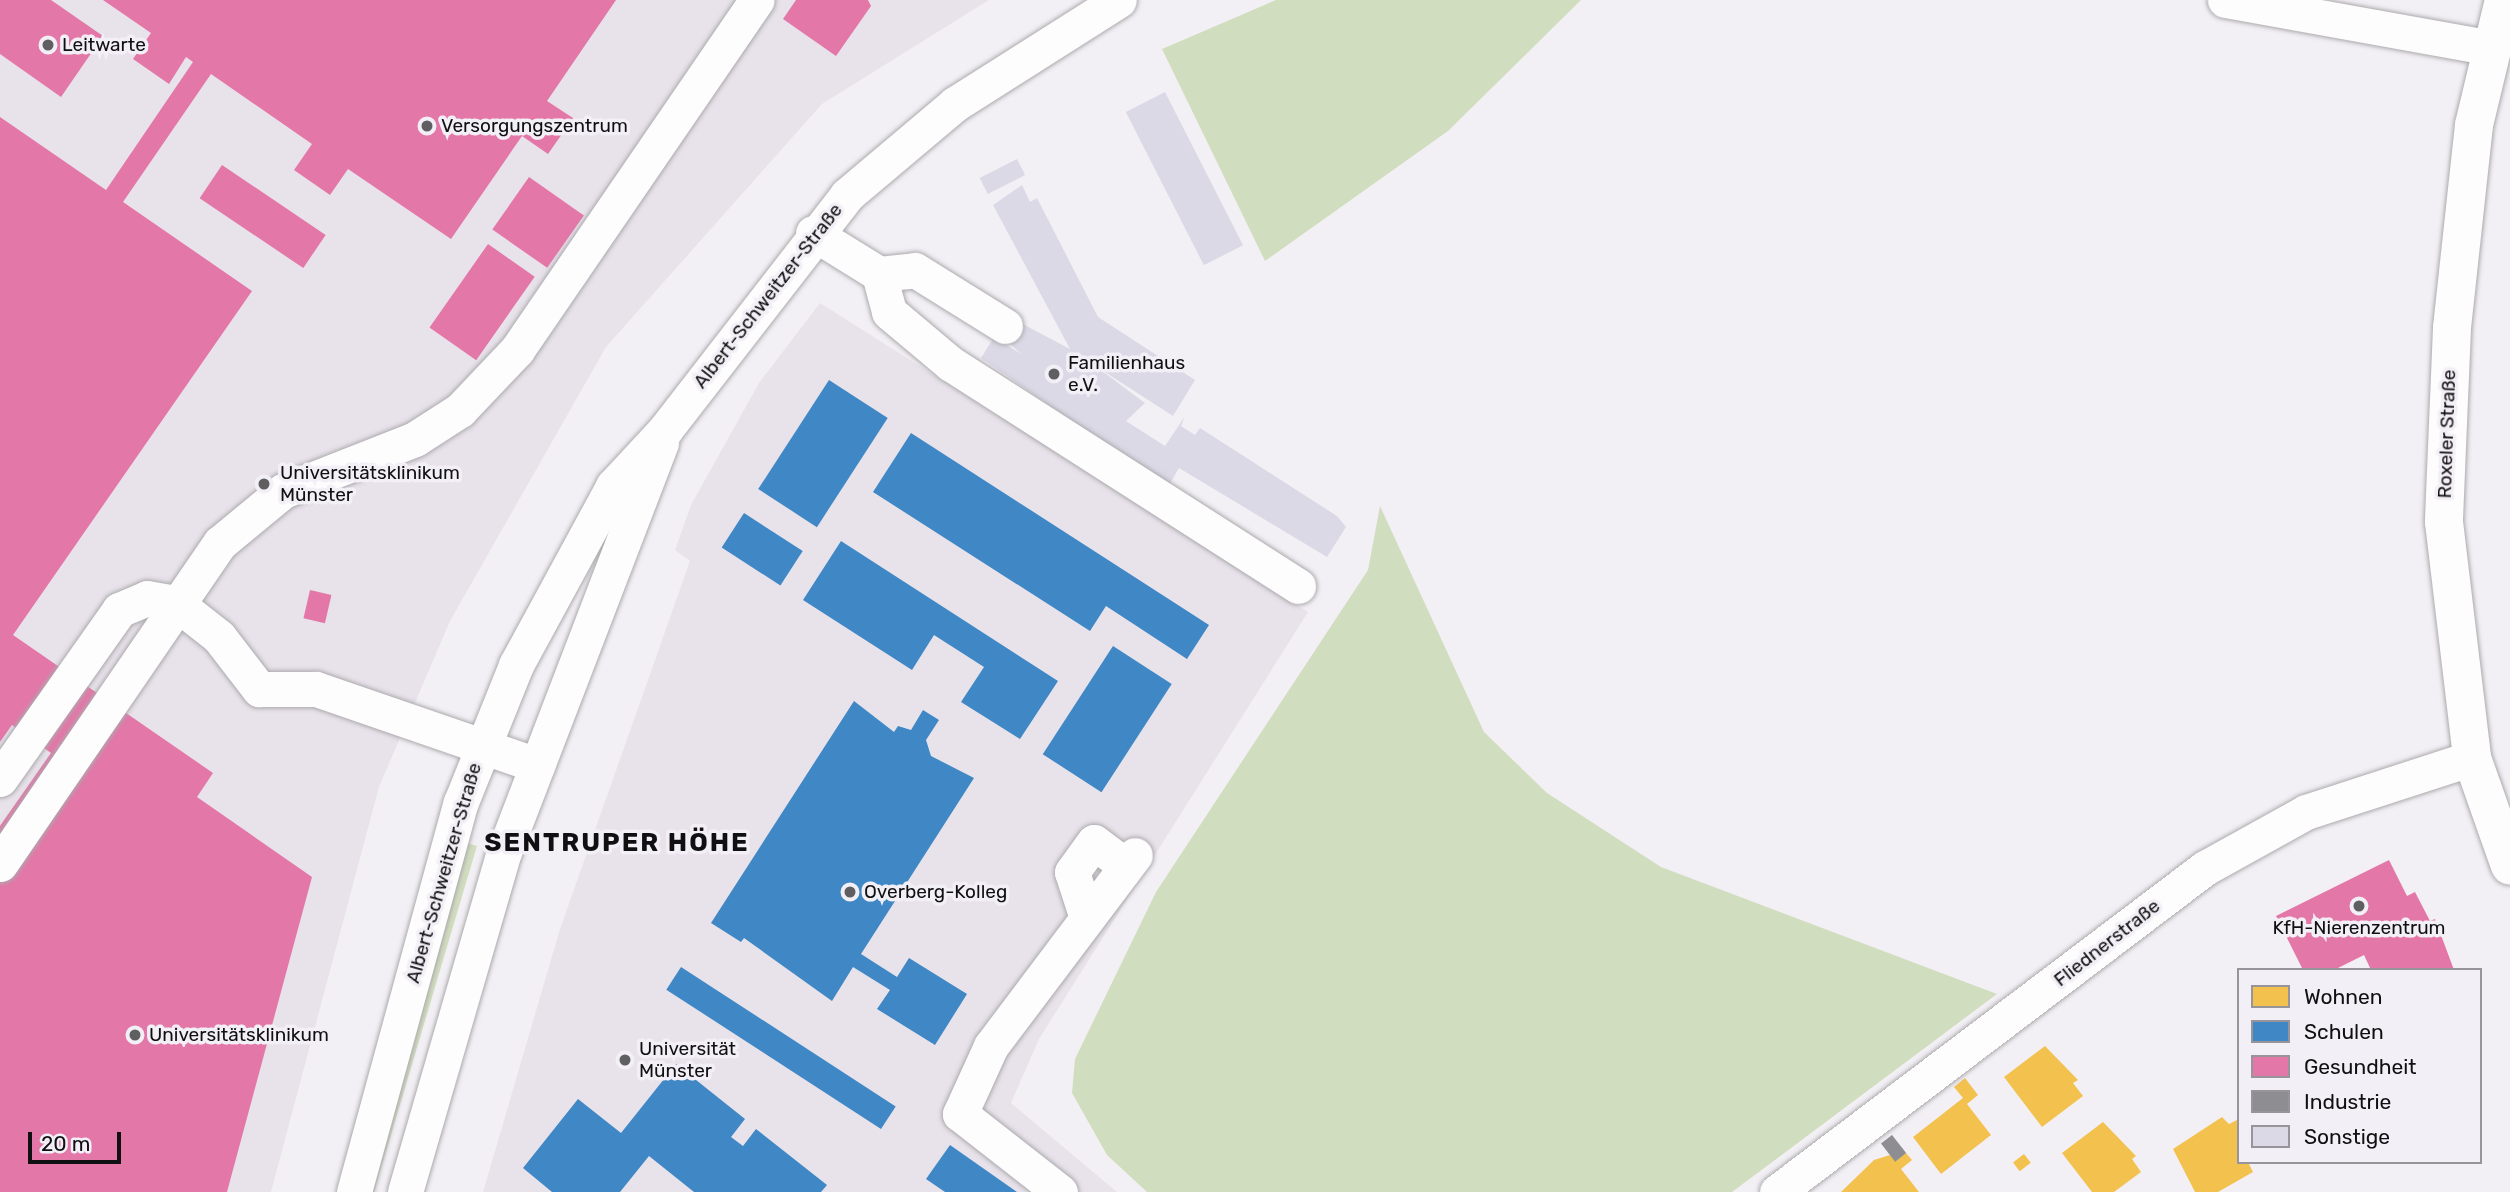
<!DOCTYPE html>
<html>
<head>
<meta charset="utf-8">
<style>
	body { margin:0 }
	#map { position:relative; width:2510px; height:1192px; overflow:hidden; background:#f3f0f5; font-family:Rubik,sans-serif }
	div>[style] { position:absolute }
	.built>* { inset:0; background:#e8e2eb }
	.green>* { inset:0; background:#d1ddbf }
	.homes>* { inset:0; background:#f2c14e; transform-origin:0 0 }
	.schools>* { inset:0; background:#3f88c5; transform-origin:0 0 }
	.health>* { inset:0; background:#e377a8; transform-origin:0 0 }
	.industry>* { inset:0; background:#8d8d92; transform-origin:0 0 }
	.building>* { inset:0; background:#dcd9e7; transform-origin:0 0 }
	.roads { filter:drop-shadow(0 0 2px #acaaad) drop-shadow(0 0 2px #acaaad) }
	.minor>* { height:35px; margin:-17.5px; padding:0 17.5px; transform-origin:17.5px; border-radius:17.5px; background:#fdfdfe }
	.major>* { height:38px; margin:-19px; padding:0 19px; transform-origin:19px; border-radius:19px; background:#fdfdfe }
	.dots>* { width:19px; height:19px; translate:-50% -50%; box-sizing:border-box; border:4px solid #f3eff6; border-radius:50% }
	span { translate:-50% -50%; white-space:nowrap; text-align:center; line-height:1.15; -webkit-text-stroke:7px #f3eff6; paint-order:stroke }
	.poi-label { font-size:19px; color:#100f11 }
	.left { translate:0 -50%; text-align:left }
	.street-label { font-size:19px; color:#100f11 }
	.district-label { font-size:26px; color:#100f11; font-weight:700; letter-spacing:2px }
	.legend { position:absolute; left:2237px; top:968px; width:245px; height:196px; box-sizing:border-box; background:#f3eff6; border:2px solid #98959a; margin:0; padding:9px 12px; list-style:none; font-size:21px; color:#100f11 }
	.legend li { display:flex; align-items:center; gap:14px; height:35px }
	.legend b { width:35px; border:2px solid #98959a }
	.scale { position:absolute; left:28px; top:1132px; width:93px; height:32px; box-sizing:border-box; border:4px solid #100f11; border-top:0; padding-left:9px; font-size:21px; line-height:24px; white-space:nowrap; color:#100f11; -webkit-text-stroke:5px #f3eff6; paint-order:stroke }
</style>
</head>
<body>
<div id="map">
	<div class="built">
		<div style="clip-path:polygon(0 0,989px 0,822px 104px,606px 347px,450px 621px,379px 787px,271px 1192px,0 1192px)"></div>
		<div style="clip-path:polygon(820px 303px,1308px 612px,1039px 1039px,1011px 1103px,1117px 1192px,483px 1192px,560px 929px,690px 561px,675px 550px,691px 505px,759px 383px)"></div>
	</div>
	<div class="green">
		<div style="clip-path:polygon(1276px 0,1581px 0,1448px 131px,1265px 261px,1162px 49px)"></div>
		<div style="clip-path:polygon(1380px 506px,1484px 732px,1547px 793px,1661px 867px,1997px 994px,1732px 1192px,1147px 1192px,1107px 1155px,1072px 1093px,1075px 1059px,1156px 892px,1368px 570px)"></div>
		<div style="clip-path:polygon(464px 842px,477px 846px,374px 1192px,365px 1192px)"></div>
	</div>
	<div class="homes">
		<div style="clip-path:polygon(2045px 1046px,2078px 1080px,2073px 1083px,2083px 1096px,2042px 1127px,2004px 1077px)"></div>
		<div style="clip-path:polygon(1965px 1078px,1978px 1095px,1967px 1104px,1991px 1135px,1941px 1174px,1913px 1137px,1963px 1098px,1954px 1087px)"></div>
		<div style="clip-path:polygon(2222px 1117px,2229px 1124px,2239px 1119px,2239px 1162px,2248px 1162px,2253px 1172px,2218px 1192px,2195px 1192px,2173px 1149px)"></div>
		<div style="clip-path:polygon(2103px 1122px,2136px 1156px,2132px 1159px,2141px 1172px,2114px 1192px,2092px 1192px,2062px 1153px)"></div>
		<div style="clip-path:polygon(1906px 1153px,1912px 1160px,1901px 1169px,1919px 1192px,1841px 1192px,1874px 1160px,1890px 1155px,1895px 1161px)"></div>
		<div style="left:2024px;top:1154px;width:11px;height:14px;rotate:52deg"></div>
	</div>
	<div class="schools">
		<div style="left:829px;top:380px;width:70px;height:130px;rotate:33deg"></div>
		<div style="clip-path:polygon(911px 433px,1209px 625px,1187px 659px,1106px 606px,1090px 631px,873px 492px)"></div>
		<div style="left:744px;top:513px;width:70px;height:41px;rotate:33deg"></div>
		<div style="clip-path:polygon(841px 541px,1058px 681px,1020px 739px,961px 702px,984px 667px,934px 635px,912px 670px,803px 600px)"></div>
		<div style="left:1113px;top:646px;width:70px;height:129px;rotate:33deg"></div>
		<div style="clip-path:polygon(854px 701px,894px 732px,898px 726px,911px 730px,923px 710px,939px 720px,926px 740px,931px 756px,974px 778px,861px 954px,897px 977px,909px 958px,967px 994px,935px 1045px,877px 1009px,890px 990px,853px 967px,832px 1001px,744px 938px,741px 942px,711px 923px)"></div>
		<div style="left:681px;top:967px;width:256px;height:27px;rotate:33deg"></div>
		<div style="clip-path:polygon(676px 1064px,745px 1119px,731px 1137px,743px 1146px,756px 1129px,827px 1185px,821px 1192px,694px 1192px,649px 1156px,620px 1192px,552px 1192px,523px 1168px,578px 1099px,621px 1133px)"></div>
		<div style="clip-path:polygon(950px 1145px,1017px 1192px,945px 1192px,926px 1179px)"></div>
	</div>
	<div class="health">
		<div style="clip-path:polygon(0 0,51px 0,103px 36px,61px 97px,0 54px)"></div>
		<div style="clip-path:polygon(103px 0,616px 0,547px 101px,573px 118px,562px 134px,548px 154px,522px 136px,451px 239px,348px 169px,330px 195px,294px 170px,312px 144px,211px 74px,123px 202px,252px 291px,13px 635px,213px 773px,197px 797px,312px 877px,227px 1192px,0 1192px,0 826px,51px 753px,12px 725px,0 742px,0 117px,106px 190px,193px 62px,186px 57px,169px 84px,133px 59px,151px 33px)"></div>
		<div style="clip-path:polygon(796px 0,868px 0,871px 6px,836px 56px,783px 19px)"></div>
		<div style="left:222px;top:165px;width:125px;height:40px;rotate:34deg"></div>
		<div style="left:529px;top:177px;width:67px;height:64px;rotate:35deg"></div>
		<div style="left:488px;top:244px;width:57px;height:102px;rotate:35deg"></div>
		<div style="left:310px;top:590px;width:22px;height:29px;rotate:13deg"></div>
		<div style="clip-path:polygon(2389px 860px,2407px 896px,2415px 892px,2430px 921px,2435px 919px,2454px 970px,2371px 970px,2364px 955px,2334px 970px,2303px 970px,2276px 916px)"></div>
	</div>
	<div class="industry">
		<div style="left:1892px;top:1135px;width:23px;height:14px;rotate:52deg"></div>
	</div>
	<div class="building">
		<div style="left:1165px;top:92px;width:172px;height:44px;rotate:63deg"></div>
		<div style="left:1017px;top:159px;width:18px;height:42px;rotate:63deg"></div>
		<div style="clip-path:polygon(1022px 185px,1030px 202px,1037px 198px,1098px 317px,1195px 380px,1173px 416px,1094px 365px,1145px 403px,1126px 421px,1165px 446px,1185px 416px,1181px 426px,1195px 435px,1200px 428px,1337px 516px,1346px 527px,1327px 557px,1179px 468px,1168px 487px,981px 358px,994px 337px,1021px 354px,1005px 339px,1017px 321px,1070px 349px,993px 205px)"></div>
	</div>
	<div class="roads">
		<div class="minor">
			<div style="left:2225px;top:0;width:271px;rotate:10.2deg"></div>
			<div style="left:813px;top:233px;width:78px;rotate:31.8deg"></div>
			<div style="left:879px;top:274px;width:39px;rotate:75deg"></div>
			<div style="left:889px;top:312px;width:81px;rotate:40deg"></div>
			<div style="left:951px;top:364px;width:412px;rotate:32.6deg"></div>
			<div style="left:879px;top:274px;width:36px;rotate:-6deg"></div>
			<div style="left:915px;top:270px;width:106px;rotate:31.9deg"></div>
			<div style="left:0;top:779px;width:207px;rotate:-54.8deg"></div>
			<div style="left:119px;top:610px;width:30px;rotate:-23deg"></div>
			<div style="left:147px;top:598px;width:29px;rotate:10deg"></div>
			<div style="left:176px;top:603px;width:55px;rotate:38.3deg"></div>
			<div style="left:219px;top:637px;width:66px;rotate:52.4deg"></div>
			<div style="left:259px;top:689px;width:57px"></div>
			<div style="left:316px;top:689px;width:234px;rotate:19deg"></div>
			<div style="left:0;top:864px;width:389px;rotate:-55.6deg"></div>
			<div style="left:220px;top:543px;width:82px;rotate:-39.5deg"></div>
			<div style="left:283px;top:491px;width:142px;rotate:-21.5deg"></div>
			<div style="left:415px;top:439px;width:54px;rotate:-32.8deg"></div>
			<div style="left:460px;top:410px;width:83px;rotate:-46.5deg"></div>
			<div style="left:517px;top:350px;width:424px;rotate:-55.6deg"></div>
			<div style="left:1087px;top:918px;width:48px;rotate:-108.1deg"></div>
			<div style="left:1072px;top:872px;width:37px;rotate:-54deg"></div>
			<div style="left:1094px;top:842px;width:40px;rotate:37deg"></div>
			<div style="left:354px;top:1192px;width:404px;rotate:-74.7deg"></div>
			<div style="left:461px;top:802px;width:148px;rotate:-68.1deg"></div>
			<div style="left:516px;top:665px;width:204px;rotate:-61.5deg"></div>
			<div style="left:613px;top:486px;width:76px;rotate:-47.1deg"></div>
			<div style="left:665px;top:430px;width:297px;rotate:-52.2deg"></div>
			<div style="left:847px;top:195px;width:141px;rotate:-40.1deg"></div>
			<div style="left:955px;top:104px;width:194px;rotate:-32.4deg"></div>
			<div style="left:405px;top:1192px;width:354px;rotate:-73.8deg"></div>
			<div style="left:504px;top:852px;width:438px;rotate:-69deg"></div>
			<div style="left:1060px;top:1192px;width:127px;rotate:-142deg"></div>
			<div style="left:960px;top:1114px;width:75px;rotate:-65.5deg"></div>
			<div style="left:991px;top:1046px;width:239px;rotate:-53deg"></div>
			<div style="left:1777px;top:1192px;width:537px;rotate:-37.13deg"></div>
			<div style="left:2205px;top:868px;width:115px;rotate:-29deg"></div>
			<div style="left:2306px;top:812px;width:175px;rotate:-18deg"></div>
		</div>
		<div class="major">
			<div style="left:2504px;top:0;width:129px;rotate:103.5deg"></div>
			<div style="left:2474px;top:125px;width:204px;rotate:96.2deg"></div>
			<div style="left:2452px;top:328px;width:194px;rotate:92.4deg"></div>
			<div style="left:2444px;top:522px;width:238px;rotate:83.2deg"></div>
			<div style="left:2472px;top:758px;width:114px;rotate:70.6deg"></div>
		</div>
	</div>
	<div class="dots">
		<div style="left:48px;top:45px;background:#5f5e61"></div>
		<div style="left:427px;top:126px;background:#5f5e61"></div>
		<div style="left:1054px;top:374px;background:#5f5e61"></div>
		<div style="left:264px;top:484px;background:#5f5e61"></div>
		<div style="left:850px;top:892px;background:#5f5e61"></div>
		<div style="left:2359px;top:906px;background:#5f5e61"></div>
		<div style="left:135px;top:1035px;background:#5f5e61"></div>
		<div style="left:625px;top:1060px;background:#5f5e61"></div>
	</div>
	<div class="poi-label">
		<span class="left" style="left:62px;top:45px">Leitwarte</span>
		<span class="left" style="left:441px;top:126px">Versorgungszentrum</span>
		<span class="left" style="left:1068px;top:374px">Familienhaus<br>e.V.</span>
		<span class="left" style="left:280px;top:484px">Universitätsklinikum<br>Münster</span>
		<span class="left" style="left:864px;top:892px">Overberg-Kolleg</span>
		<span style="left:2359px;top:928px">KfH-Nierenzentrum</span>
		<span class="left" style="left:149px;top:1035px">Universitätsklinikum</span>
		<span class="left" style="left:639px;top:1060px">Universität<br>Münster</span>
	</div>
	<div class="street-label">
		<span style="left:768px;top:296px;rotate:-52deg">Albert-Schweitzer-Straße</span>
		<span style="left:2447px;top:434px;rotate:-88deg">Roxeler Straße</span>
		<span style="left:444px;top:873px;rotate:-74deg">Albert-Schweitzer-Straße</span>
		<span style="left:2107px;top:943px;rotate:-38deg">Fliednerstraße</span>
	</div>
	<div class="district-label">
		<span style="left:617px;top:843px">SENTRUPER HÖHE</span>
	</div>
	<ul class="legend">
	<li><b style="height:19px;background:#f2c14e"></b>Wohnen</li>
	<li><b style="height:19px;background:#3f88c5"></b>Schulen</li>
	<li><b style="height:19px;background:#e377a8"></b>Gesundheit</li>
	<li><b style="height:19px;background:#8d8d92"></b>Industrie</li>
	<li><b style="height:19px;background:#dcd9e7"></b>Sonstige</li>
	</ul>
	<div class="scale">20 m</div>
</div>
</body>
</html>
